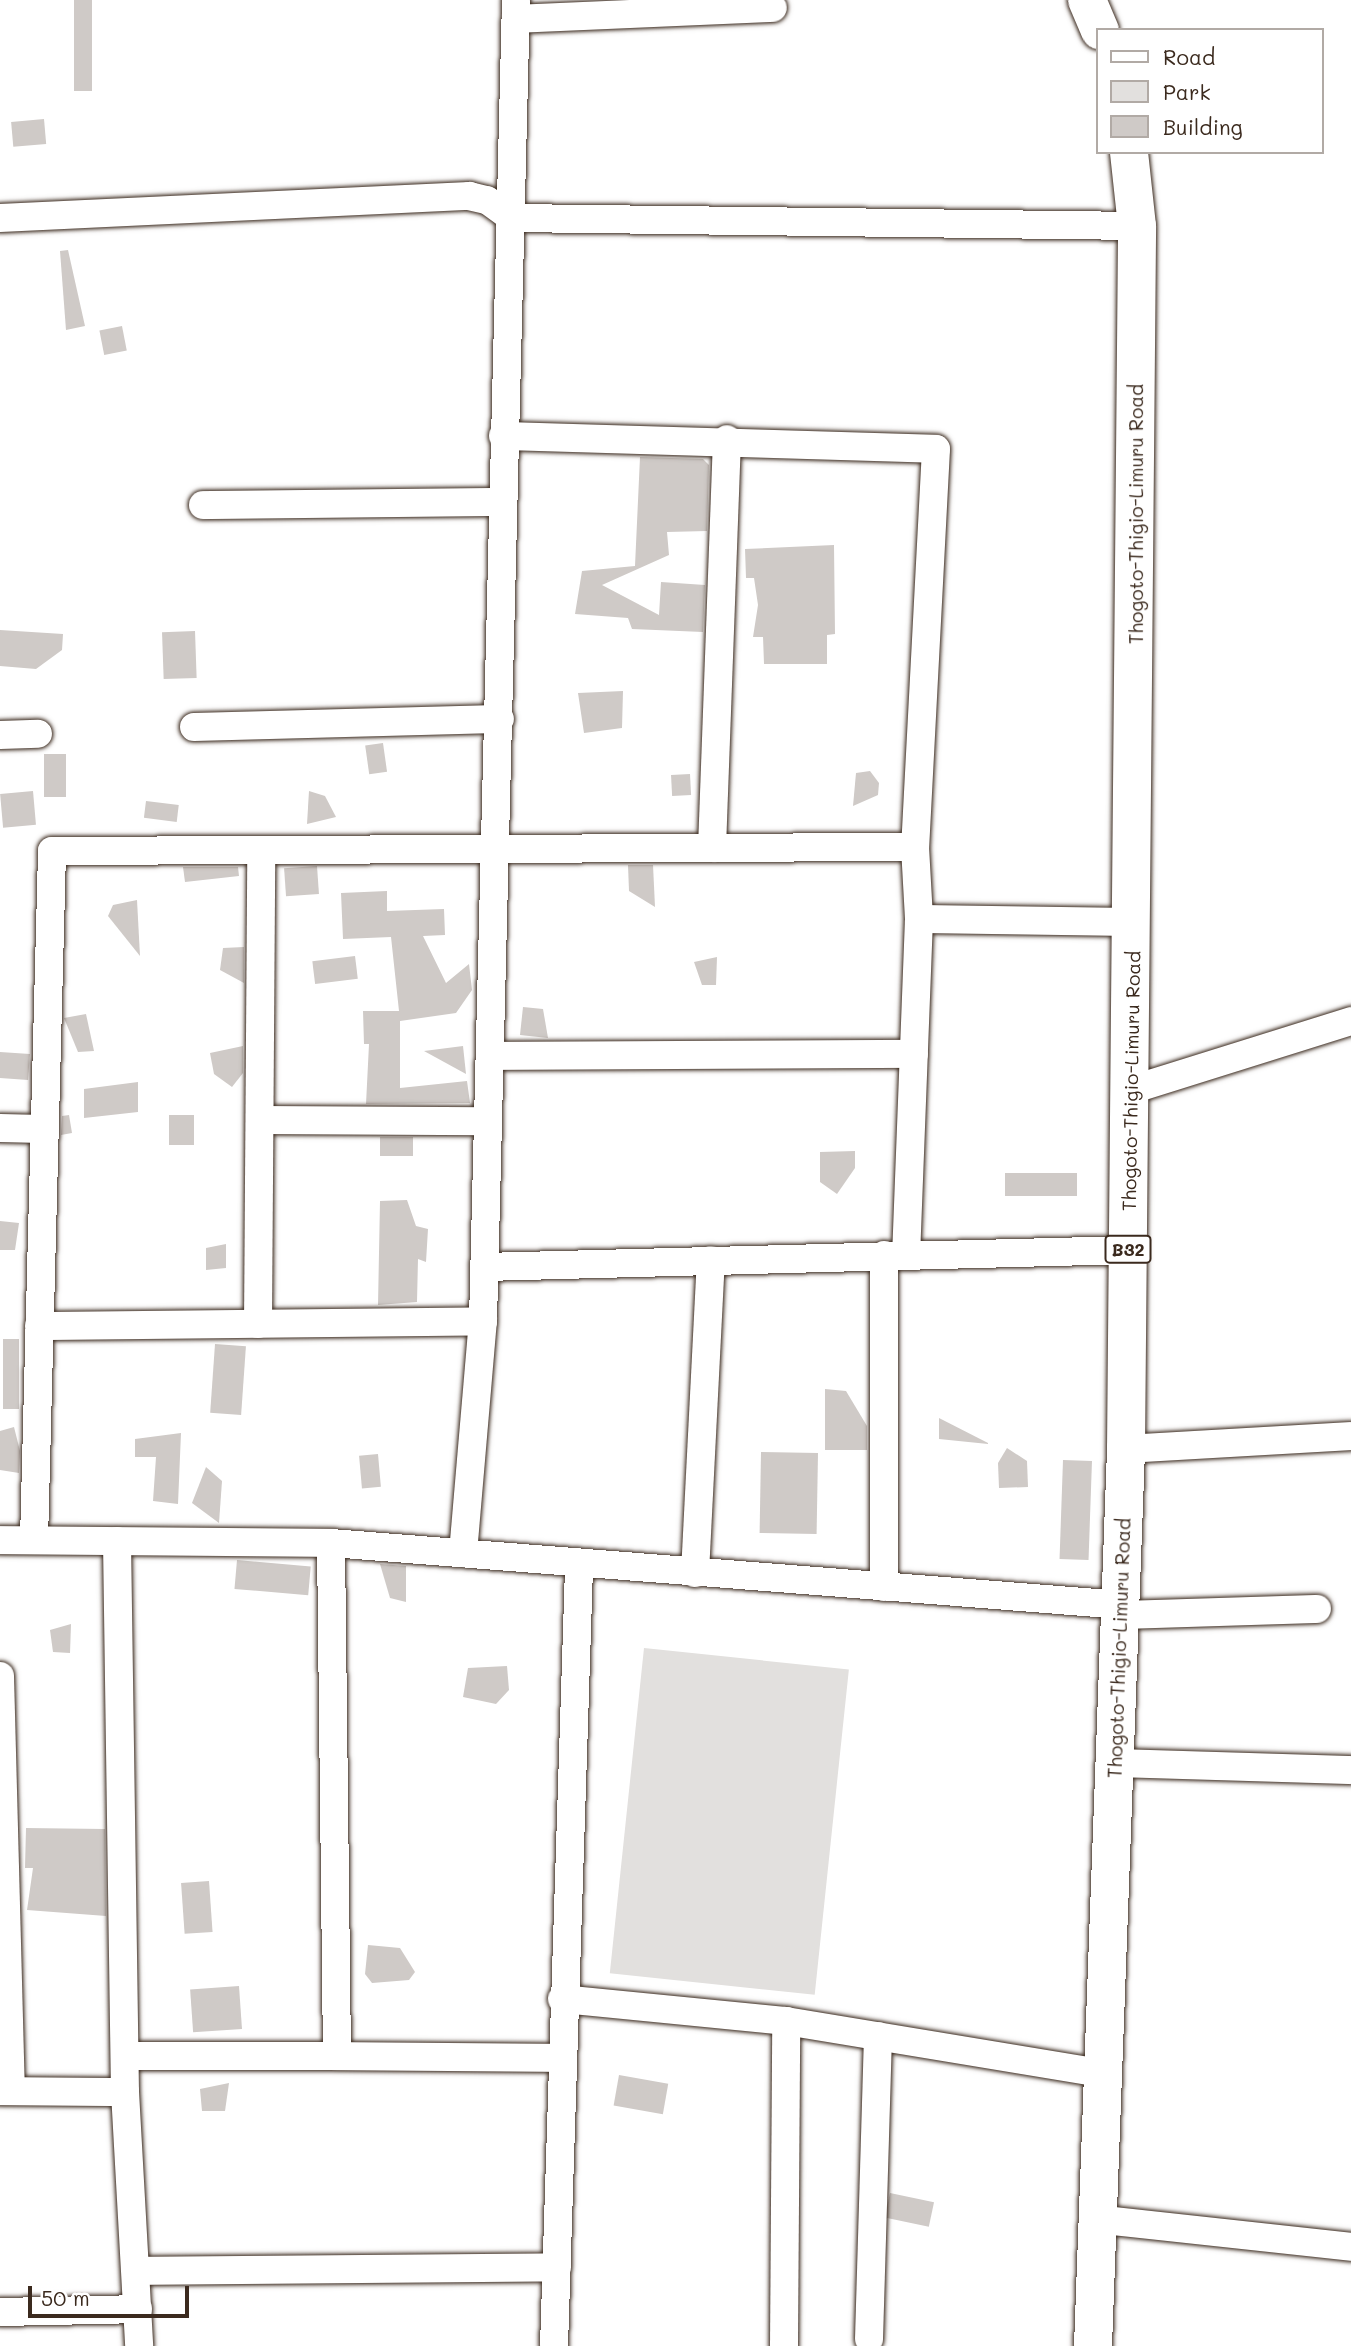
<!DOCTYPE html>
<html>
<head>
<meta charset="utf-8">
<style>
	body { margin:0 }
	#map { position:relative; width:1351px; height:2346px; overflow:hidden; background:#fff; font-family:Mali,sans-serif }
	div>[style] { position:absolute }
	.green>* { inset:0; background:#e2e0de; transform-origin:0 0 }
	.building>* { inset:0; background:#cfcac7; transform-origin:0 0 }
	.roads { filter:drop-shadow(0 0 2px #3b2a1e) drop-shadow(0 0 2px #3b2a1e) }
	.minor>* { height:28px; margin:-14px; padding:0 14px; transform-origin:14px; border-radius:14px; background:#fff }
	.highway>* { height:38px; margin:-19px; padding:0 19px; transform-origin:19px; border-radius:19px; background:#fff }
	span { translate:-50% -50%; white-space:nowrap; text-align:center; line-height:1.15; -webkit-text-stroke:5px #fff; paint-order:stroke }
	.shield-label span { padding:2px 5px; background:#fff; border:2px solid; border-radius:5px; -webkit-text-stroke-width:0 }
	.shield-label { font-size:18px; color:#3b2a1e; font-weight:700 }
	.street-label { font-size:19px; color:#3b2a1e }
	.legend { position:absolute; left:1096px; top:28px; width:228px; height:126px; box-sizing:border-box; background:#fff; border:2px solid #b1aaa5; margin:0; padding:9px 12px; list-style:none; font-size:21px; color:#3b2a1e }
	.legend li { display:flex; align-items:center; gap:14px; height:35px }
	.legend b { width:35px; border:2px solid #b1aaa5 }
	.scale { position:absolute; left:28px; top:2286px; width:161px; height:32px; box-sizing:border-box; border:4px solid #3b2a1e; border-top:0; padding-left:9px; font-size:21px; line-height:24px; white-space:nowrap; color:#3b2a1e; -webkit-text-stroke:5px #fff; paint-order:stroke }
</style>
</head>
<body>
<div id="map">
	<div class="green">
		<div style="left:644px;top:1648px;width:206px;height:327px;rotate:6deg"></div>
	</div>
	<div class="building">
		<div style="left:74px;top:0;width:18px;height:91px"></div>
		<div style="left:44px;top:119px;width:25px;height:33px;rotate:85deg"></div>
		<div style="clip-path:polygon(68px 250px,85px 326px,66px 330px,60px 251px)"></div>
		<div style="left:122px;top:326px;width:25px;height:23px;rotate:79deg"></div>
		<div style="clip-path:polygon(640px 457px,703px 459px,709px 465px,707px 531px,667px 532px,669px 555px,602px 585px,659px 615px,661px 582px,705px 585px,703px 632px,632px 629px,628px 618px,575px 614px,582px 571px,635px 566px)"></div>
		<div style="clip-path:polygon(834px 545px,835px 634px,827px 635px,827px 664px,764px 664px,763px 637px,753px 637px,758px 605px,754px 578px,746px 578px,745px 549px)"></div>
		<div style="clip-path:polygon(0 630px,63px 634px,62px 650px,36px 669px,0 666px)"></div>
		<div style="left:195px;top:631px;width:47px;height:33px;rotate:88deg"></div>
		<div style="clip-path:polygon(623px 691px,622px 728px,584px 733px,578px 693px)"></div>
		<div style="left:383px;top:743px;width:29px;height:18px;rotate:82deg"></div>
		<div style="left:44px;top:754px;width:22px;height:43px"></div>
		<div style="clip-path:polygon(870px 771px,879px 783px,878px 795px,853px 806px,856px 773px)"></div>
		<div style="left:690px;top:774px;width:21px;height:19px;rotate:87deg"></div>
		<div style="left:33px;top:791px;width:34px;height:33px;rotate:85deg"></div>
		<div style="clip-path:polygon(309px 791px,325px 796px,336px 817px,307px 824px)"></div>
		<div style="left:146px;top:801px;width:33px;height:17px;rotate:7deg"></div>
		<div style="clip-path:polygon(628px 865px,653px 865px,655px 907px,629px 891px)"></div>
		<div style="left:317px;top:866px;width:28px;height:33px;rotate:86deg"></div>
		<div style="clip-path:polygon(183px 867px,238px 867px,239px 876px,185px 882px)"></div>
		<div style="clip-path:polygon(387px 891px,387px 911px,444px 909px,445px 935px,423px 936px,446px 983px,469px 964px,472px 990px,456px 1013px,400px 1021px,400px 1088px,467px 1081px,470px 1103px,366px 1104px,369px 1044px,364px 1044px,363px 1011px,399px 1011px,391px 937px,343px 939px,341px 893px)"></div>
		<div style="clip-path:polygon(137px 900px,140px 956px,108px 916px,113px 905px)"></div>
		<div style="clip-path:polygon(244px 947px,244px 983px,220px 970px,223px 948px)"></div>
		<div style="left:355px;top:956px;width:23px;height:43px;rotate:83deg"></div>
		<div style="clip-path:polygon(717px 957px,716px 985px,702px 985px,694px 962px)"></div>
		<div style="clip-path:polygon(523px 1007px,543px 1009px,548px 1038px,520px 1035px)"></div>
		<div style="clip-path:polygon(86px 1014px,94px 1051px,78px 1052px,64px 1018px)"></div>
		<div style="clip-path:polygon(243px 1046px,243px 1073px,232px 1087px,214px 1074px,210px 1053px)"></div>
		<div style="clip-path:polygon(463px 1046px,466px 1074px,424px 1051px)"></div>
		<div style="left:0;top:1052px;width:30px;height:26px;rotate:4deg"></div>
		<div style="clip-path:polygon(138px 1082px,138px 1112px,84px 1118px,84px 1089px)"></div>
		<div style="clip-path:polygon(69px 1115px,72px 1133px,61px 1135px,62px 1116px)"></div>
		<div style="left:169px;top:1115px;width:25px;height:30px"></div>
		<div style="left:380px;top:1137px;width:33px;height:19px"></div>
		<div style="clip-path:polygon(855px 1151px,855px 1168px,837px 1194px,820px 1182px,820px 1152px)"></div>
		<div style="left:1077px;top:1173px;width:23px;height:72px;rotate:90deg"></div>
		<div style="clip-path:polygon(407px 1200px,416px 1226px,428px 1229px,426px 1262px,418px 1259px,417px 1302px,378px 1305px,380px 1201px)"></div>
		<div style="clip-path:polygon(0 1221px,19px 1223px,15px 1250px,0 1250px)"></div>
		<div style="clip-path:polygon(226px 1244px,226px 1268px,206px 1270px,206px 1248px)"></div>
		<div style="left:3px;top:1339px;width:16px;height:70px"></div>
		<div style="left:215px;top:1344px;width:31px;height:69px;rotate:4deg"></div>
		<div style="clip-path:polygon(825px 1389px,846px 1391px,867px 1426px,867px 1450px,825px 1450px)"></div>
		<div style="clip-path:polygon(939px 1418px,988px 1443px,988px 1444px,939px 1439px)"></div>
		<div style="clip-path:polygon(14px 1427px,20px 1451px,19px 1473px,0 1470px,0 1431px)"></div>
		<div style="clip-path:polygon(181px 1433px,178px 1504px,153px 1501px,156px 1457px,135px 1457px,135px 1439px)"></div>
		<div style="clip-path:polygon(1007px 1448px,1027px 1461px,1028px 1487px,999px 1488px,998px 1463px)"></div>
		<div style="left:818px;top:1453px;width:81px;height:57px;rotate:91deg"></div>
		<div style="left:378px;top:1454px;width:33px;height:19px;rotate:85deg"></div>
		<div style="left:1063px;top:1460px;width:29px;height:99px;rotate:2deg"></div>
		<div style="clip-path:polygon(206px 1467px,222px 1481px,219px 1523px,192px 1503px)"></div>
		<div style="left:237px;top:1560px;width:74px;height:29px;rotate:5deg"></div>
		<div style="clip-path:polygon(380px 1564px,406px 1566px,406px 1602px,390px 1598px)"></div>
		<div style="clip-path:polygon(71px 1624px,70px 1653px,53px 1652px,50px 1630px)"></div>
		<div style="clip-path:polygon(507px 1666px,509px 1690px,496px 1704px,463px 1697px,468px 1668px)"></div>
		<div style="clip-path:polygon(26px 1828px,105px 1829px,106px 1916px,27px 1910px,33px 1868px,25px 1868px)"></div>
		<div style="left:209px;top:1881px;width:51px;height:28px;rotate:86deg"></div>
		<div style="clip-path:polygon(368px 1945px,400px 1948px,415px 1972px,409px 1980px,372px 1983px,365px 1974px)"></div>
		<div style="left:239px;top:1986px;width:43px;height:49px;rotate:86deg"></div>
		<div style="left:619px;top:2075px;width:50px;height:31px;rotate:10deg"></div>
		<div style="clip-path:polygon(229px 2083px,225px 2111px,202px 2111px,200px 2089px)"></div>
		<div style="left:890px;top:2193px;width:45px;height:25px;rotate:12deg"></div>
	</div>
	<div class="roads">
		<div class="minor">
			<div style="left:516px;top:19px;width:257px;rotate:-2.5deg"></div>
			<div style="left:0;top:218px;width:470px;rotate:-2.7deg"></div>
			<div style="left:469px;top:196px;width:18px;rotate:13deg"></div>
			<div style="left:487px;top:200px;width:31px;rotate:36deg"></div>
			<div style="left:512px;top:218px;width:625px;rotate:0.73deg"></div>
			<div style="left:503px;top:436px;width:433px;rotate:1.7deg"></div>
			<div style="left:936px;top:449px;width:399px;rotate:93deg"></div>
			<div style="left:915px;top:847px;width:72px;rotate:86.8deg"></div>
			<div style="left:919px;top:919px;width:336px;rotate:92.2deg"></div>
			<div style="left:203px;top:505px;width:297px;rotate:-0.6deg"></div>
			<div style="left:194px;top:727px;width:306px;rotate:-1.5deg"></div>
			<div style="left:0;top:735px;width:38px;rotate:-2deg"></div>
			<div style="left:712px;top:848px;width:409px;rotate:-87.9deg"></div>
			<div style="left:919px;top:919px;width:215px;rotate:0.8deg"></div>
			<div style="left:490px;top:1056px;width:424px;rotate:-0.3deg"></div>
			<div style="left:1131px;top:1090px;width:231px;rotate:-17.4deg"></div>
			<div style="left:260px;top:1120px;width:228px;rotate:0.3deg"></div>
			<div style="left:0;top:1128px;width:43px;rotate:1.3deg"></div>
			<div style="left:884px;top:1255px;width:332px;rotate:90deg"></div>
			<div style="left:484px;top:1267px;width:644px;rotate:-1.51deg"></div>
			<div style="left:258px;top:1324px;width:474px;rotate:-89.6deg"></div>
			<div style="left:39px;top:1326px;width:444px;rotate:-0.6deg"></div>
			<div style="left:1126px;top:1449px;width:225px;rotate:-3.3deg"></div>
			<div style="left:0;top:1540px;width:331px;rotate:0.5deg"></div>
			<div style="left:331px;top:1543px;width:793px;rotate:4.48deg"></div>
			<div style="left:34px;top:1540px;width:689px;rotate:-88.5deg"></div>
			<div style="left:52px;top:851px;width:863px;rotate:-0.27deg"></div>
			<div style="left:117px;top:1541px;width:551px;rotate:89.17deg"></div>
			<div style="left:125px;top:2092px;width:254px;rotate:86.8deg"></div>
			<div style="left:463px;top:1553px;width:233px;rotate:-85.1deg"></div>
			<div style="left:483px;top:1321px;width:1321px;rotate:-88.57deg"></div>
			<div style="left:695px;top:1573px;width:313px;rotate:-87.1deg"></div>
			<div style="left:1121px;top:1615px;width:196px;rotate:-1.8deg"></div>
			<div style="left:0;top:1676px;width:415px;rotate:88.5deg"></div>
			<div style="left:1114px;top:1763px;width:237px;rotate:1.7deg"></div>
			<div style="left:562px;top:1999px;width:225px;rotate:5.6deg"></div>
			<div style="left:786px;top:2021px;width:317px;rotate:9.4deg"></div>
			<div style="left:126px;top:2056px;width:211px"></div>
			<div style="left:337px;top:2056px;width:513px;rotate:-90.67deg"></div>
			<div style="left:337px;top:2056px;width:222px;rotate:0.5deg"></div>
			<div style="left:0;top:2091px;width:125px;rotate:0.5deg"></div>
			<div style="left:1095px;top:2219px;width:258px;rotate:6.2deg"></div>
			<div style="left:137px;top:2271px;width:420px;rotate:-0.5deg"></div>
			<div style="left:0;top:2312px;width:138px;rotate:-1.2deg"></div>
			<div style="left:869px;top:2339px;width:303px;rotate:-88.3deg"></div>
			<div style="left:554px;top:2346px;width:779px;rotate:-88.16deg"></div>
			<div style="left:784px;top:2346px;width:325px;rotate:-89.6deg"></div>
		</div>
		<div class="highway">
			<div style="left:1087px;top:0;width:33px;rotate:67deg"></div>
			<div style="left:1093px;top:2346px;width:898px;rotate:-87.89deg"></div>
			<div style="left:1126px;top:1449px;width:1223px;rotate:-89.48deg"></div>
			<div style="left:1137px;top:226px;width:74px;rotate:-96.2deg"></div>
		</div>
	</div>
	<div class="shield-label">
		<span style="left:1128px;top:1249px">B32</span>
	</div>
	<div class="street-label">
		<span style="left:1136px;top:514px;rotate:-90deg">Thogoto-Thigio-Limuru Road</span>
		<span style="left:1131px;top:1081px;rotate:-89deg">Thogoto-Thigio-Limuru Road</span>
		<span style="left:1119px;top:1648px;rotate:-88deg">Thogoto-Thigio-Limuru Road</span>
	</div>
	<ul class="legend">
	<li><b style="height:9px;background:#fff"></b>Road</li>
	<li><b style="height:19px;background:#e2e0de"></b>Park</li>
	<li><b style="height:19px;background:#cfcac7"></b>Building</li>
	</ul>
	<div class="scale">50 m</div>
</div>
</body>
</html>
